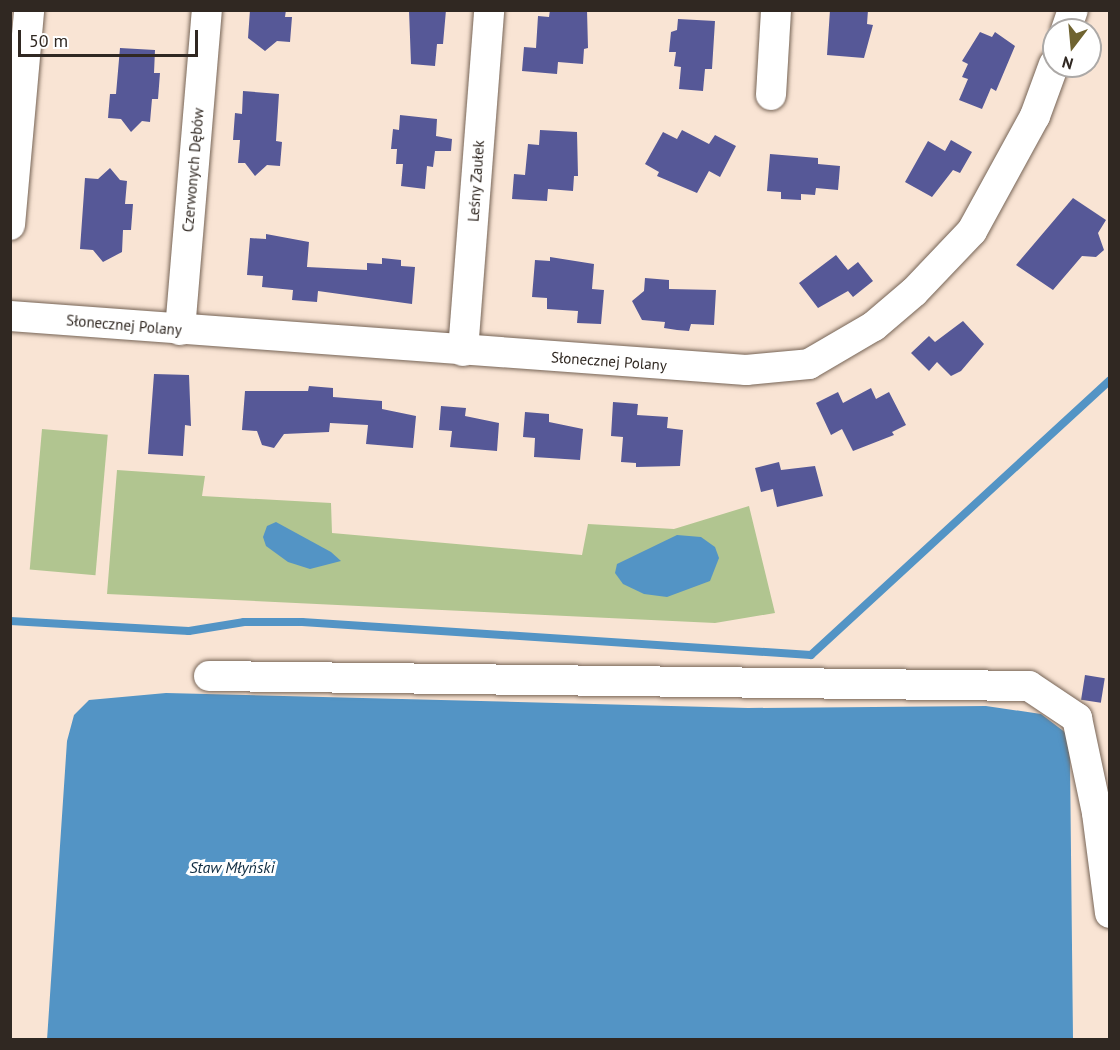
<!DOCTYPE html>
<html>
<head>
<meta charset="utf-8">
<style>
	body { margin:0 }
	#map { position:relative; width:1120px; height:1050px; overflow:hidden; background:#f9e4d4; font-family:"PT Sans",sans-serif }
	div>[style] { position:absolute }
	.green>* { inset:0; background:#b1c590; transform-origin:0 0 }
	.water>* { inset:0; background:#5394c5 }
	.stream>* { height:8px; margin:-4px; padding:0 4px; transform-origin:4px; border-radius:4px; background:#5394c5 }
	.building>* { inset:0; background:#565897; transform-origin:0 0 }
	.roads { filter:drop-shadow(0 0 2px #766456) drop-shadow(0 0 2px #766456) }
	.minor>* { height:30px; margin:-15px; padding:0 15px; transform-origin:15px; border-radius:15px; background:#fff }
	span { translate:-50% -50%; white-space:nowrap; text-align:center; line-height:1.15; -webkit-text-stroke:6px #fff; paint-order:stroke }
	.street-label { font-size:15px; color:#302822 }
	.water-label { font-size:16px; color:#0f2c41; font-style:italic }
	.frame { position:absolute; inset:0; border:12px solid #302822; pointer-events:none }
	.north { position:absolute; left:1042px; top:18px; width:60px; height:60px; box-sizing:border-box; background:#fff; border:2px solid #aca9a7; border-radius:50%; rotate:196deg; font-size:16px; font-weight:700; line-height:24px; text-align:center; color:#302822 }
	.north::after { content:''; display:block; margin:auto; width:21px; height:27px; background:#6f6330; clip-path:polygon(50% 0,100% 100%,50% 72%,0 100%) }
	.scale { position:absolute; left:18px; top:30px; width:180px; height:27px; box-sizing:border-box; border:3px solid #302822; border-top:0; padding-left:8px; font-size:18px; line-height:21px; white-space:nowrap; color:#302822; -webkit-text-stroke:4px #fff; paint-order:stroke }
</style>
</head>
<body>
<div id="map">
	<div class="green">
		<div style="left:42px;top:429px;width:66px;height:141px;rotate:5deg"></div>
		<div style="clip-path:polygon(117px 470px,205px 476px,202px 496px,331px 503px,332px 533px,582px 555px,588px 524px,674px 529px,749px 506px,775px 613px,715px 623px,107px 594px)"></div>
	</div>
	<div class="water">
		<div style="clip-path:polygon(276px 522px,331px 552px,341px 561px,310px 569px,288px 562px,266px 546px,263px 537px,267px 526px)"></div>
		<div style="clip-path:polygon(677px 535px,701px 537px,715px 547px,719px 558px,710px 581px,667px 597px,644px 594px,623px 584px,615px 573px,617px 564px)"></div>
		<div style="clip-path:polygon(166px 693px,748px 708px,986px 706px,1041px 714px,1066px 733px,1070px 759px,1073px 1039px,47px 1040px,67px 741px,74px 715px,89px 700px)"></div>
	</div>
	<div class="stream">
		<div style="left:10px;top:621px;width:179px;rotate:3.2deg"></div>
		<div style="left:189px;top:631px;width:56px;rotate:-9.3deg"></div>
		<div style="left:244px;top:622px;width:58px"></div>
		<div style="left:302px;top:622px;width:510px;rotate:3.71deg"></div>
		<div style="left:811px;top:655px;width:406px;rotate:-42.6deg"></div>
	</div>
	<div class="building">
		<div style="clip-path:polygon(250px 10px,286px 10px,285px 17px,292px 17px,290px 42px,277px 41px,265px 51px,248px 38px)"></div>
		<div style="clip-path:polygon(409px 10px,446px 10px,443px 44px,437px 44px,435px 66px,411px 64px)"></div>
		<div style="clip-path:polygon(550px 10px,587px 10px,588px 48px,584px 49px,583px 64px,558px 62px,557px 74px,522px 71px,524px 47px,536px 48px,538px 16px,549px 17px)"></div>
		<div style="clip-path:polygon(830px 10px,868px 10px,867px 24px,873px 25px,864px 58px,827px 55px)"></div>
		<div style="clip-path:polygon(678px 19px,715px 21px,712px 69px,705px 69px,703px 91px,679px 89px,681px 67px,674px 66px,676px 52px,669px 52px,671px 32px,677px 30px)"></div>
		<div style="clip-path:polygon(980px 32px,992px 37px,995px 32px,1015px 46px,996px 91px,991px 88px,982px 109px,959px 100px,968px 79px,962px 77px,968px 64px,962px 61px)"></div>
		<div style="clip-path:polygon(120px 48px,155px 50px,154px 73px,160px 73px,158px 99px,152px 99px,150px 122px,142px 121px,131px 132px,121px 119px,108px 118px,110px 94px,116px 94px)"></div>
		<div style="clip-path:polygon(243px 91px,279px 94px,276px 141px,282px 142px,280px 166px,267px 165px,255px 176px,245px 163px,238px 163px,240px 140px,233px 140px,235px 113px,242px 114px)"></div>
		<div style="clip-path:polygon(400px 115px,437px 119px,436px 136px,452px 139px,451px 151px,435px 151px,433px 167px,427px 166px,425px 189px,401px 186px,403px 164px,396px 164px,397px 149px,391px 149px,393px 129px,399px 130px)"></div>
		<div style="clip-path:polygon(540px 130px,577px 132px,578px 176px,574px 176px,573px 191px,548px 189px,547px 201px,512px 199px,514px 174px,525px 175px,528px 144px,539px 145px)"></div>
		<div style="clip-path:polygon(682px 130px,709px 144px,715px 135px,736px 146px,720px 177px,709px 171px,697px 193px,657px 176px,659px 172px,645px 164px,663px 132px,677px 139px)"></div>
		<div style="clip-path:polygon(951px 140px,972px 152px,960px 173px,953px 170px,932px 197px,905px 182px,928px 141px,945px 151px)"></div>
		<div style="clip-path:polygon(770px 154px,818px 158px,818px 164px,840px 166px,838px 190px,816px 188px,815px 195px,801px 194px,801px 200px,781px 199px,781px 192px,767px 191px)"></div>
		<div style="clip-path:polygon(110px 168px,120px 180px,127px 181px,125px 204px,133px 204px,131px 230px,123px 230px,122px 252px,103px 262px,93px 250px,80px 249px,85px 178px,98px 179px)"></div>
		<div style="clip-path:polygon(1073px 198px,1106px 220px,1098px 233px,1104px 250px,1096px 257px,1082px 256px,1053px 290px,1016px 265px)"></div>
		<div style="clip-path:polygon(266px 234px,309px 242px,307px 267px,367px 270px,367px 263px,382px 264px,382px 258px,401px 260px,401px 266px,415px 267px,412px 304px,318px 291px,317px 302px,292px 300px,293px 290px,262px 287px,263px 276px,247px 275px,250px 238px,266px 239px)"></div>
		<div style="clip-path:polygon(836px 255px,848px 270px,858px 262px,873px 281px,853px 297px,848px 291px,818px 308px,799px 283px)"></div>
		<div style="clip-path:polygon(550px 257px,594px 264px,592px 289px,604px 290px,601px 324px,577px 323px,578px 311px,547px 309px,547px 298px,532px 297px,535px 260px,550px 261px)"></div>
		<div style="clip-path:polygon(645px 278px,669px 280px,669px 289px,716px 290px,714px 325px,691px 324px,689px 331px,677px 330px,664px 328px,665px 322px,642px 320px,632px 301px,644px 291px)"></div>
		<div style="clip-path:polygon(963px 321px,984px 344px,961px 371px,951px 376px,937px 362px,929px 371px,911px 353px,929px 336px,935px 342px)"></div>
		<div style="clip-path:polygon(154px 374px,189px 375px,191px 426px,185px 425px,183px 456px,148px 454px)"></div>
		<div style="clip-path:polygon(309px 386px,333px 388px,333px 397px,382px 401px,382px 409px,416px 416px,413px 448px,366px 444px,368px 425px,330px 423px,329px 432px,284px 434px,274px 448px,262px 445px,257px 431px,242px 430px,245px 391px,308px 391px)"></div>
		<div style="clip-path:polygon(871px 388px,876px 399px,889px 392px,906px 425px,892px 432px,894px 435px,853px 451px,842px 429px,831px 435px,816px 403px,838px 392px,843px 403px)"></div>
		<div style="clip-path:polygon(613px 402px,638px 404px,637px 415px,668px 417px,667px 428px,683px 430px,680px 466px,636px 467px,636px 463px,621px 462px,623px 437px,611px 436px)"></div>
		<div style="clip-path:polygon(441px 406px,466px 408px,465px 416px,499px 423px,497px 451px,450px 447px,452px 431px,439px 430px)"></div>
		<div style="clip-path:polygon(525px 412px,549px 414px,549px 422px,583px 429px,580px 460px,534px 457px,535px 438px,523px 437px)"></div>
		<div style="clip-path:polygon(779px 462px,781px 470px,815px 466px,823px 496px,777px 507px,773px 489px,761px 492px,755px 468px)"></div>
		<div style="left:1085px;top:675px;width:20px;height:25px;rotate:9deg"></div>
	</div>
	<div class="roads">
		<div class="minor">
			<div style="left:1066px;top:30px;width:21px;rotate:-71deg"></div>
			<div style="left:771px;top:95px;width:85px;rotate:-86.6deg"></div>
			<div style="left:10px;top:225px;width:216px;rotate:-84.9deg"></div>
			<div style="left:10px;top:316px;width:738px;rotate:4.2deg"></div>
			<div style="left:746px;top:370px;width:63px;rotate:-5.4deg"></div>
			<div style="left:809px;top:364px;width:75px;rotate:-30.3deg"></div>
			<div style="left:874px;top:326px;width:52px;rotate:-40.4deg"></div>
			<div style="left:914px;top:292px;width:84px;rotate:-46.4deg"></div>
			<div style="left:972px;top:231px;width:131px;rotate:-61.3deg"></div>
			<div style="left:1035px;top:116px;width:55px;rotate:-69.9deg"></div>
			<div style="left:180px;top:330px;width:321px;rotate:-85.2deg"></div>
			<div style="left:463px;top:351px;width:342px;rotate:-85.6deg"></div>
			<div style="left:209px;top:676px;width:820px;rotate:0.7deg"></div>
			<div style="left:1029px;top:686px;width:58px;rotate:33.7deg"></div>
			<div style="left:1077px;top:718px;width:97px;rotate:78.1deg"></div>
			<div style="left:1097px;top:813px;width:101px;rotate:82.6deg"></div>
		</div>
	</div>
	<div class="street-label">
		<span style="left:193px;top:170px;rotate:-85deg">Czerwonych Dębów</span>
		<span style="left:476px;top:181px;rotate:-86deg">Leśny Zaułek</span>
		<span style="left:124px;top:325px;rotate:5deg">Słonecznej Polany</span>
		<span style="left:609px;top:361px;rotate:4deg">Słonecznej Polany</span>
	</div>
	<div class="water-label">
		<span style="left:232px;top:867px">Staw Młyński</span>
	</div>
	<div class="frame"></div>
	<div class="north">N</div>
	<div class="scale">50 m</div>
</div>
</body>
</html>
